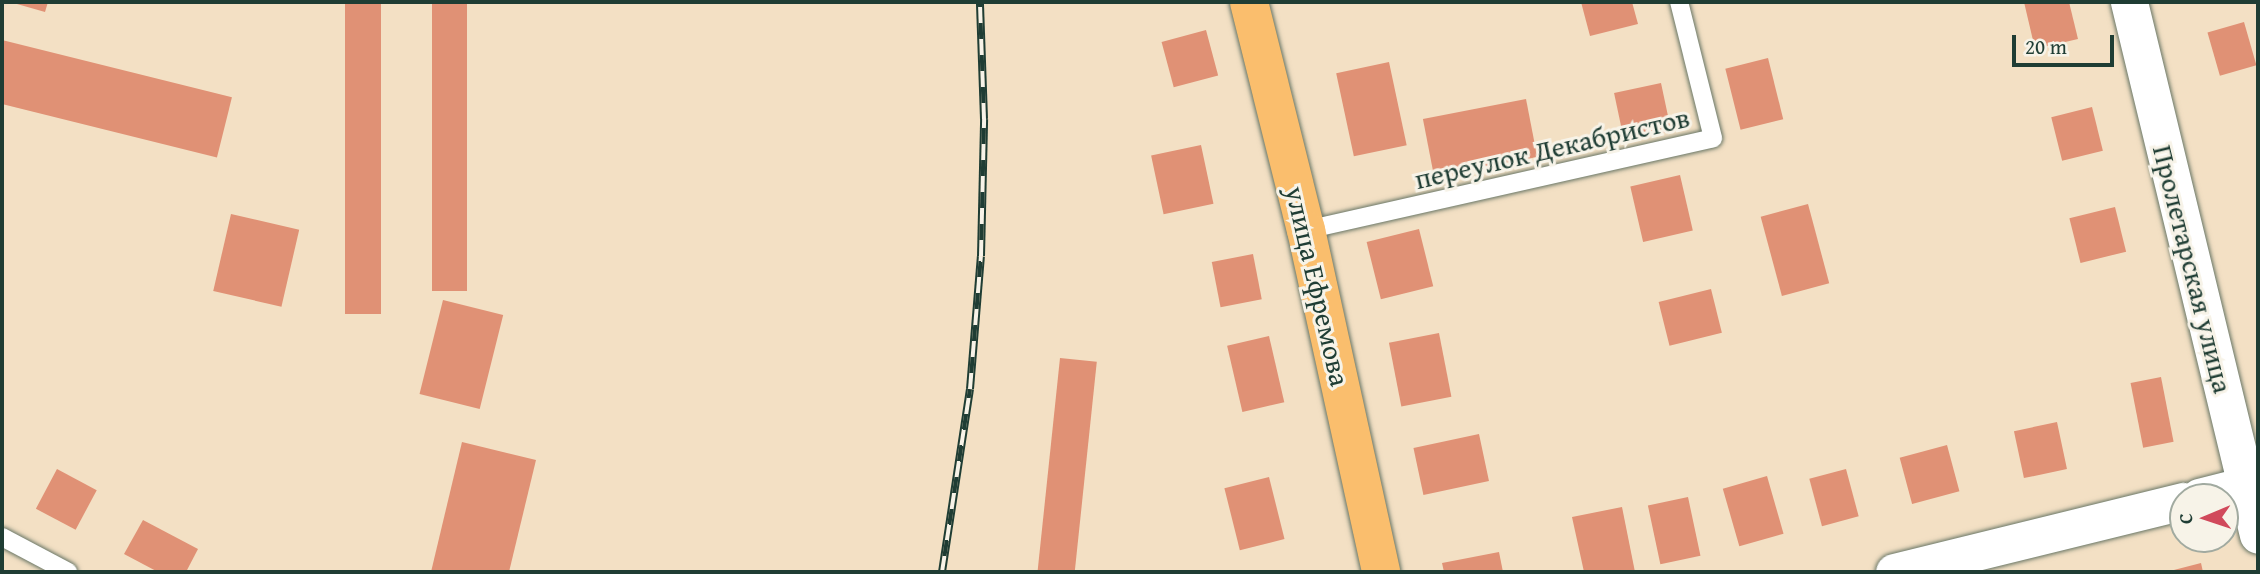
<!DOCTYPE html>
<html>
<head>
<meta charset="utf-8">
<style>
	body { margin:0 }
	#map { position:relative; width:2260px; height:574px; overflow:hidden; background:#f3e0c4; font-family:"Gentium Book Plus",serif }
	div>[style] { position:absolute }
	.building>* { inset:0; background:#e09175; transform-origin:0 0 }
	.roads { filter:drop-shadow(0 0 2px #697666) drop-shadow(0 0 2px #697666) }
	.service>* { height:18px; margin:-9px; padding:0 9px; transform-origin:9px; border-radius:9px; background:#fff }
	.minor>* { height:37px; margin:-18.5px; padding:0 18.5px; transform-origin:18.5px; border-radius:18.5px; background:#fff }
	.primary>* { height:38px; margin:-19px; padding:0 19px; transform-origin:19px; border-radius:19px; background:#fabe6d }
	.rail>* { height:8px; margin-top:-4px; transform-origin:0; background:repeating-linear-gradient(90deg,#f7f3e8 0 16px,#1f3d34 0 32px); box-sizing:border-box; border-block:2px solid #1f3d34 }
	span { translate:-50% -50%; white-space:nowrap; text-align:center; line-height:1.15; -webkit-text-stroke:6px #f7f3e8; paint-order:stroke }
	.street-label { font-size:28px; color:#1f3d34 }
	.frame { position:absolute; inset:0; border:4px solid #1f3d34; pointer-events:none }
	.north { position:absolute; left:2169px; top:483px; width:70px; height:70px; box-sizing:border-box; background:#f7f3e8; border:2px solid #a1aaa0; border-radius:50%; rotate:268deg; font-size:19px; font-weight:700; line-height:28px; text-align:center; color:#1f3d34 }
	.north::after { content:''; display:block; margin:auto; width:24px; height:32px; background:#d1495b; clip-path:polygon(50% 0,100% 100%,50% 72%,0 100%) }
	.scale { position:absolute; left:2012px; top:35px; width:102px; height:32px; box-sizing:border-box; border:4px solid #1f3d34; border-top:0; padding-left:9px; font-size:21px; line-height:24px; white-space:nowrap; color:#1f3d34; -webkit-text-stroke:5px #f7f3e8; paint-order:stroke }
</style>
</head>
<body>
<div id="map">
	<div class="building">
		<div style="clip-path:polygon(10px 2px,48px 2px,45px 12px)"></div>
		<div style="left:345px;top:2px;width:36px;height:312px"></div>
		<div style="left:432px;top:2px;width:35px;height:289px"></div>
		<div style="clip-path:polygon(1581px 2px,1632px 2px,1638px 24px,1590px 36px)"></div>
		<div style="clip-path:polygon(2024px 2px,2069px 2px,2078px 39px,2035px 49px)"></div>
		<div style="left:2244px;top:22px;width:45px;height:38px;rotate:74deg"></div>
		<div style="left:1206px;top:30px;width:47px;height:46px;rotate:75deg"></div>
		<div style="left:2px;top:40px;width:237px;height:62px;rotate:14deg"></div>
		<div style="left:1768px;top:58px;width:63px;height:44px;rotate:76deg"></div>
		<div style="left:1389px;top:62px;width:85px;height:54px;rotate:78deg"></div>
		<div style="left:1661px;top:83px;width:49px;height:48px;rotate:78deg"></div>
		<div style="left:1526px;top:99px;width:59px;height:105px;rotate:79deg"></div>
		<div style="left:2092px;top:107px;width:45px;height:42px;rotate:76deg"></div>
		<div style="left:1201px;top:145px;width:60px;height:51px;rotate:78deg"></div>
		<div style="left:1680px;top:175px;width:57px;height:51px;rotate:77deg"></div>
		<div style="left:1808px;top:204px;width:82px;height:49px;rotate:75deg"></div>
		<div style="left:2115px;top:207px;width:46px;height:47px;rotate:76deg"></div>
		<div style="left:231px;top:214px;width:70px;height:79px;rotate:13deg"></div>
		<div style="left:1419px;top:229px;width:59px;height:54px;rotate:76deg"></div>
		<div style="left:1253px;top:254px;width:46px;height:42px;rotate:79deg"></div>
		<div style="left:1711px;top:289px;width:45px;height:54px;rotate:76deg"></div>
		<div style="left:443px;top:300px;width:62px;height:97px;rotate:14deg"></div>
		<div style="left:1439px;top:333px;width:65px;height:51px;rotate:79deg"></div>
		<div style="left:1269px;top:336px;width:68px;height:43px;rotate:77deg"></div>
		<div style="left:1060px;top:358px;width:37px;height:215px;rotate:6deg"></div>
		<div style="left:2161px;top:377px;width:66px;height:31px;rotate:79deg"></div>
		<div style="left:2057px;top:422px;width:48px;height:44px;rotate:78deg"></div>
		<div style="left:1479px;top:434px;width:48px;height:67px;rotate:78deg"></div>
		<div style="clip-path:polygon(462px 442px,536px 460px,509px 572px,431px 572px)"></div>
		<div style="left:1947px;top:445px;width:48px;height:49px;rotate:75deg"></div>
		<div style="left:57px;top:469px;width:45px;height:45px;rotate:28deg"></div>
		<div style="left:1846px;top:469px;width:49px;height:38px;rotate:75deg"></div>
		<div style="left:1767px;top:476px;width:60px;height:46px;rotate:74deg"></div>
		<div style="left:1269px;top:477px;width:64px;height:46px;rotate:76deg"></div>
		<div style="left:1688px;top:497px;width:60px;height:41px;rotate:78deg"></div>
		<div style="clip-path:polygon(1622px 507px,1635px 572px,1584px 572px,1572px 517px)"></div>
		<div style="clip-path:polygon(143px 520px,198px 549px,186px 572px,158px 572px,124px 554px)"></div>
		<div style="clip-path:polygon(1499px 552px,1503px 572px,1444px 572px,1442px 563px)"></div>
		<div style="clip-path:polygon(2201px 563px,2203px 572px,2170px 572px,2170px 571px)"></div>
	</div>
	<div class="roads">
		<div class="service">
			<div style="left:1306px;top:230px;width:417px;rotate:-12.7deg"></div>
			<div style="left:1713px;top:138px;width:140px;rotate:-104deg"></div>
			<div style="left:2px;top:537px;width:75px;rotate:27.9deg"></div>
		</div>
		<div class="minor">
			<div style="left:2129px;top:2px;width:548px;rotate:76.39deg"></div>
			<div style="left:2199px;top:497px;width:61px;rotate:-14.3deg"></div>
			<div style="left:1894px;top:572px;width:298px;rotate:-13.8deg"></div>
		</div>
		<div class="primary">
			<div style="left:1249px;top:2px;width:235px;rotate:76deg"></div>
			<div style="left:1306px;top:230px;width:350px;rotate:77.6deg"></div>
		</div>
	</div>
	<div class="rail">
		<div style="left:942px;top:572px;width:185px;rotate:-81.3deg"></div>
		<div style="left:970px;top:389px;width:133px;rotate:-85.3deg"></div>
		<div style="left:981px;top:256px;width:137px;rotate:-88.7deg"></div>
		<div style="left:984px;top:119px;width:117px;rotate:-92deg"></div>
	</div>
	<div class="street-label">
		<span style="left:1552px;top:148px;rotate:-13deg">переулок Декабристов</span>
		<span style="left:2193px;top:269px;rotate:76deg">Пролетарская улица</span>
		<span style="left:1318px;top:286px;rotate:77deg">улица Ефремова</span>
	</div>
	<div class="frame"></div>
	<div class="north">С</div>
	<div class="scale">20 m</div>
</div>
</body>
</html>
